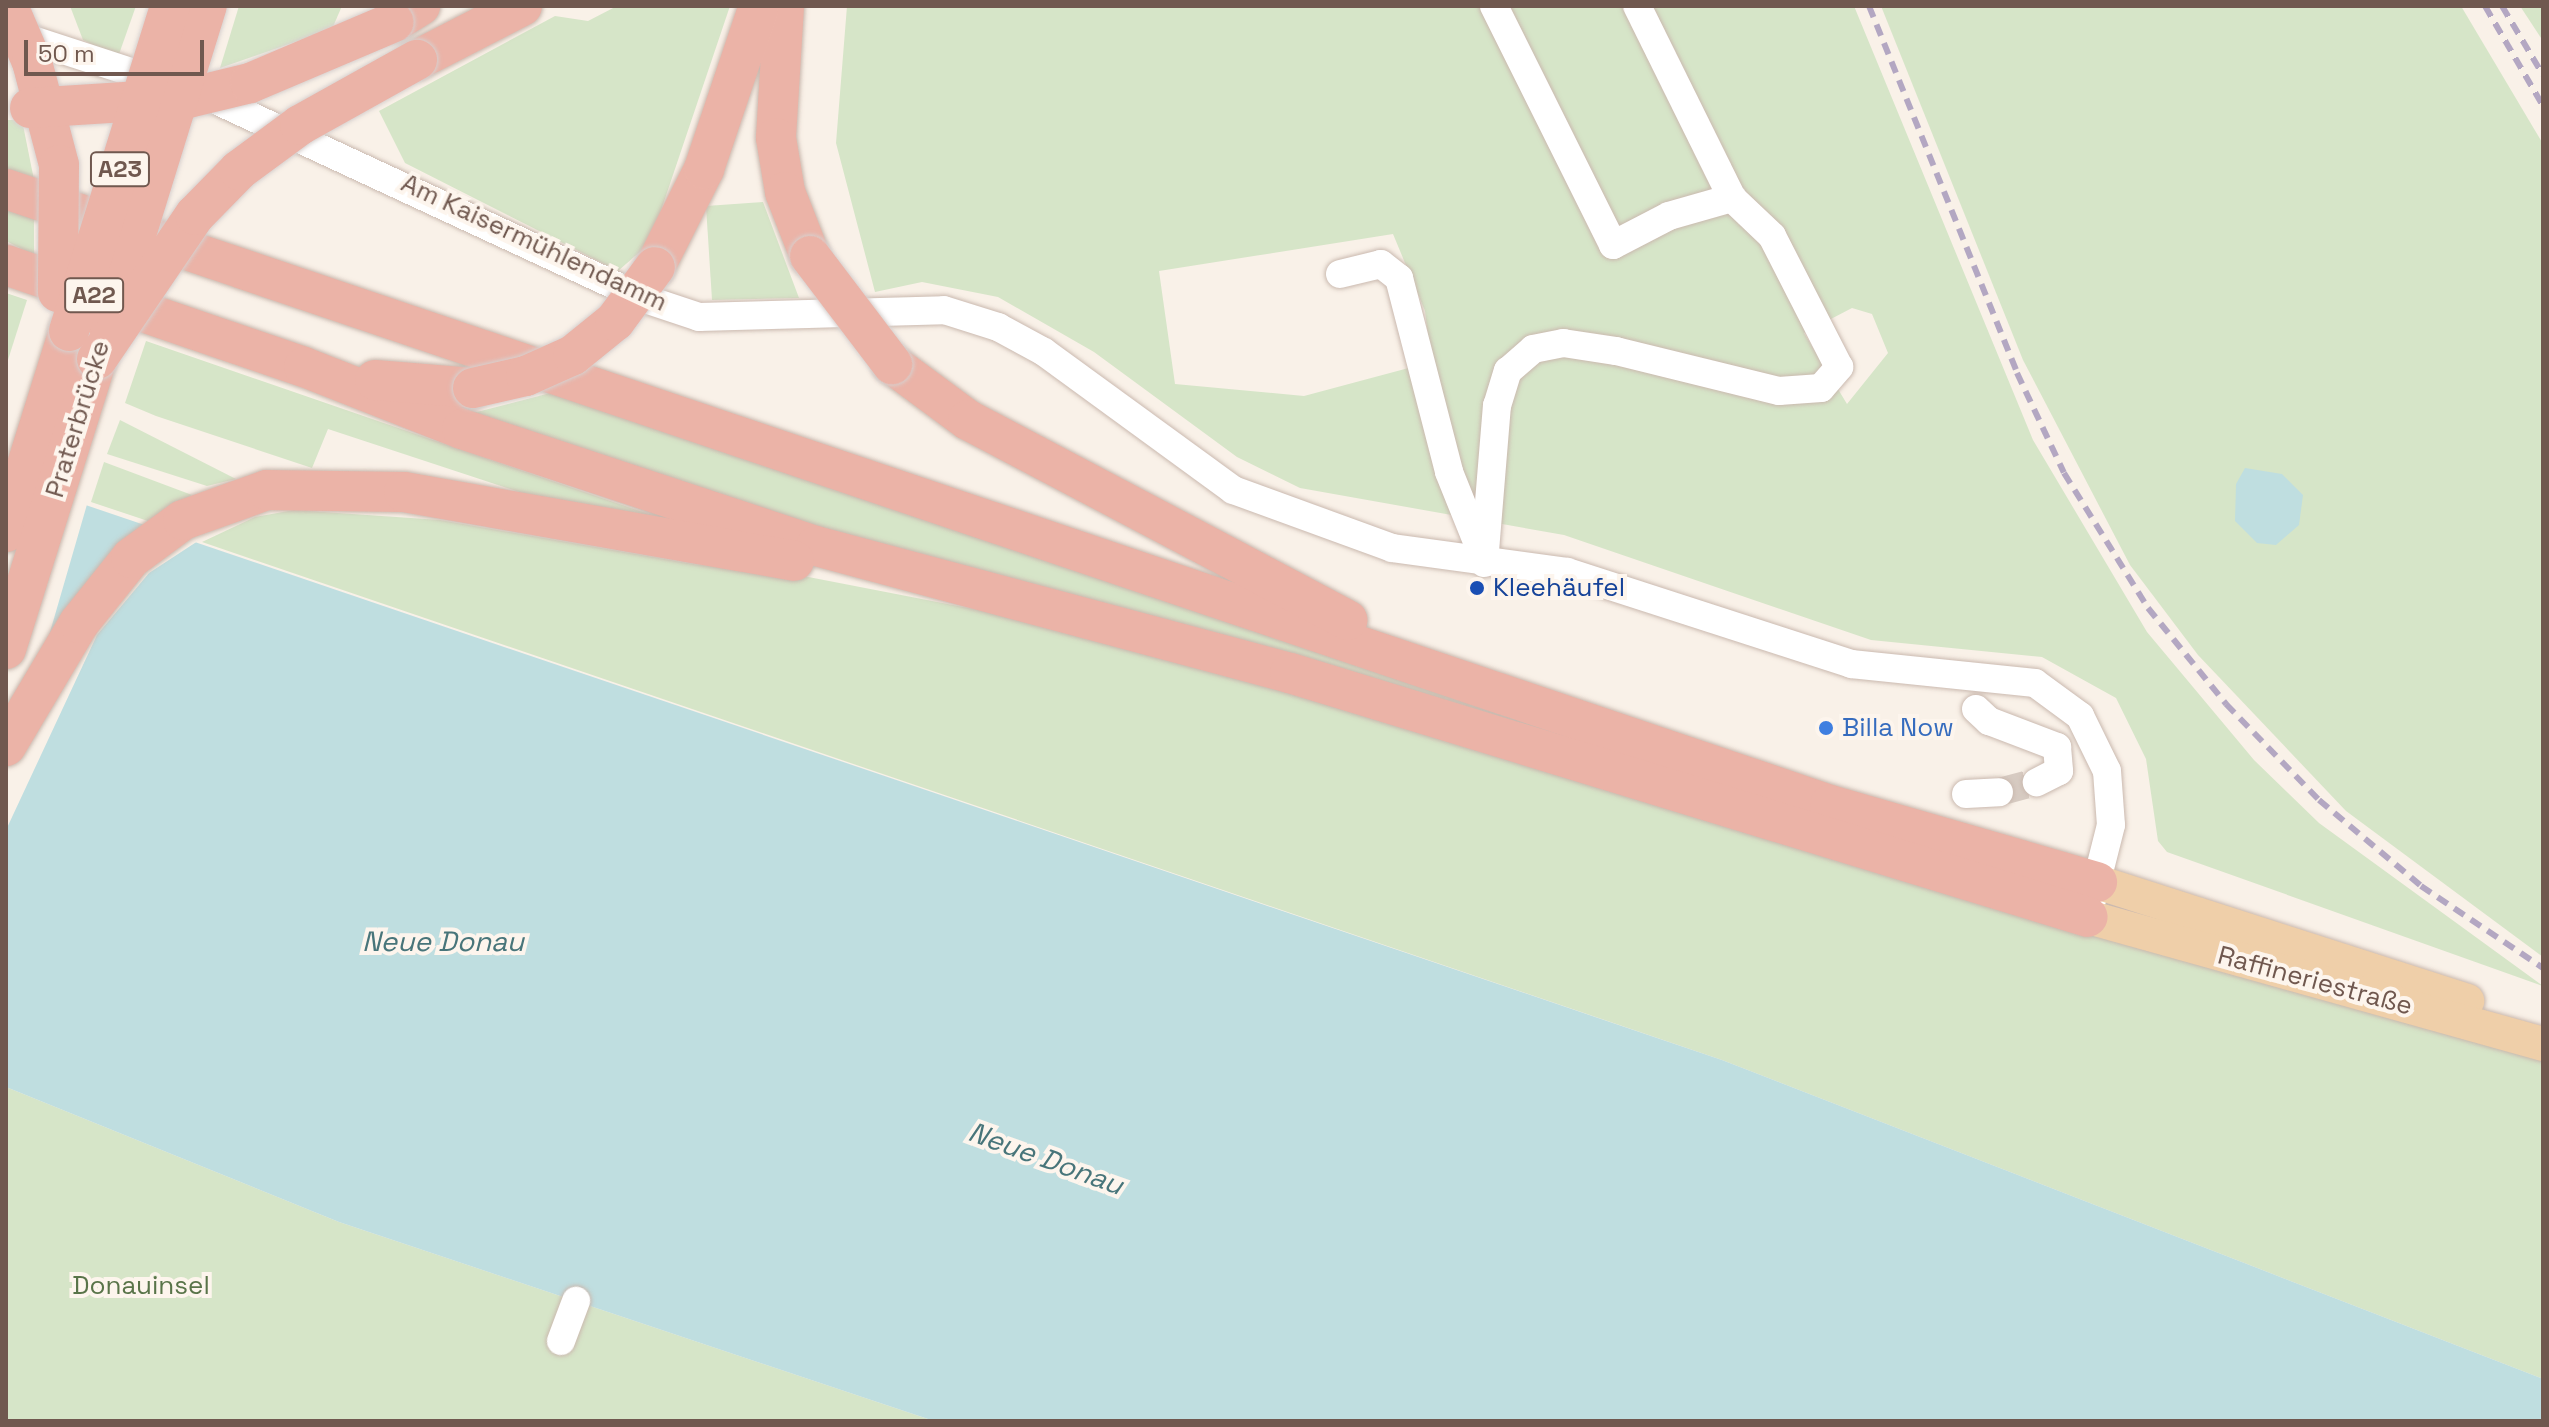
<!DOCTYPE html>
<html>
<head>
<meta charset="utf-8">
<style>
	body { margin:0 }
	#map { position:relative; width:2549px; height:1427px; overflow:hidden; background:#f9f1e8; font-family:"Space Grotesk",sans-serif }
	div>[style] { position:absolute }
	.green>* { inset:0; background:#d6e5c8 }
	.water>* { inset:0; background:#bfdee0 }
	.pier>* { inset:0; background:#f9f1e8 }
	.minor-tunnel>* { height:28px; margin-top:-14px; transform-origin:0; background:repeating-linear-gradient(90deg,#d7cbc2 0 28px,transparent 0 42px) }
	.roads { filter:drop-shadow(0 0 2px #cab9af) drop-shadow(0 0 2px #cab9af) }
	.minor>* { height:28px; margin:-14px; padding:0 14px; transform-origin:14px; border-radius:14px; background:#fff }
	.major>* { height:34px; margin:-17px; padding:0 17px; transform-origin:17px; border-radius:17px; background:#efcfa9 }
	.highway>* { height:40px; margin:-20px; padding:0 20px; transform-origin:20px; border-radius:20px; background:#ebb3a7 }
	.rail>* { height:6px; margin-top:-3px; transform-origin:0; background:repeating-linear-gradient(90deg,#b3a7c2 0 12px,transparent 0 20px) }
	.bridges { filter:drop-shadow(0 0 2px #d7d0ce) drop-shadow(0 0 2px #d7d0ce) }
	.highway-bridge>* { height:40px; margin:-20px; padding:0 20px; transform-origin:20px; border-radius:20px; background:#ebb3a7 }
	.dots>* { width:22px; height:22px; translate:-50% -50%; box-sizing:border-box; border:4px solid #fdf5ed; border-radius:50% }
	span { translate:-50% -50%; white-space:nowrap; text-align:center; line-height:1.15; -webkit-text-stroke:8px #fdf5ed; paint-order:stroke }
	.shield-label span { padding:2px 6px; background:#fdf5ed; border:2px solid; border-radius:6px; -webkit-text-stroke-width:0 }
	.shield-label { font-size:24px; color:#70584f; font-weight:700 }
	.street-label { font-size:26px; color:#70584f }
	.transit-label { font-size:26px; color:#164399 }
	.left { translate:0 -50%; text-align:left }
	.shop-label { font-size:26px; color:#366cbe }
	.park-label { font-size:26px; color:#597449 }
	.water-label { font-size:28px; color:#48757a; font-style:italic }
	.frame { position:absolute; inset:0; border:8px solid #70584f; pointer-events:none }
	.scale { position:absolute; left:24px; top:40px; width:180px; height:36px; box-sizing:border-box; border:4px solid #70584f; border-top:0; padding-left:10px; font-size:24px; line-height:28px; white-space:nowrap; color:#70584f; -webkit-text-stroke:6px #fdf5ed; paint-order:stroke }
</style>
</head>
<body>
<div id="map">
	<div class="green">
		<div style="clip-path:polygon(70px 6px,136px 6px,118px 57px,83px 40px)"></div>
		<div style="clip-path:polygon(239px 6px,342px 6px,332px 29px,220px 68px)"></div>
		<div style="clip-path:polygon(617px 6px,730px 6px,650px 243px,618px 271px,405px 163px,379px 111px,555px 16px,588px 21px)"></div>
		<div style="clip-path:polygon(evenodd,847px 6px,1854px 6px,2033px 440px,2147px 632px,2254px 760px,2319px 823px,2543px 986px,2167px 852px,2158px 841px,2146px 759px,2116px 698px,2042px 657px,1871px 640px,1564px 535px,1300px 488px,1237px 457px,1094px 352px,998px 297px,922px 282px,875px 292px,836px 143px,847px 6px,1393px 234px,1425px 311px,1431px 362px,1304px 396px,1175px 384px,1159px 271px,1393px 234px,847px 6px,1852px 308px,1872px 314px,1888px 353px,1847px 404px,1804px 333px,1852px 308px)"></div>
		<div style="clip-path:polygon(1881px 6px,2461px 6px,2543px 144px,2543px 957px,2346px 811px,2198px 655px,2130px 565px,2023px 360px)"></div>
		<div style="clip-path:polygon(2520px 6px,2543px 6px,2543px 41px)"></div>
		<div style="clip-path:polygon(6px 120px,22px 120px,34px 180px,6px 171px)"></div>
		<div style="clip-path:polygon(6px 200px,34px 210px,34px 255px,6px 241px)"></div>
		<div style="clip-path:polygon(763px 202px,799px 298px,712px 300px,706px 206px)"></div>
		<div style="clip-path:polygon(6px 293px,27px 300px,7px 363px,6px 363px)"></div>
		<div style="clip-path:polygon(146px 341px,686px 527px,562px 506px,328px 429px,312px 468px,156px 416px,125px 403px)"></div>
		<div style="clip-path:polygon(562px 390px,829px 485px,1646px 764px,820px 534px,473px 413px)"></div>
		<div style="clip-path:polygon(120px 420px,236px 479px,207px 486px,107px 454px)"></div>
		<div style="clip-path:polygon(104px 462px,192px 495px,148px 521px,91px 502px)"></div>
		<div style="clip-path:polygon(294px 510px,440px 520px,699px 565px,762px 568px,994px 613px,1380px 717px,2035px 920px,2543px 1055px,2543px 1379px,1722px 1060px,202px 542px,255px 517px)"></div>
		<div style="clip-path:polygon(6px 1087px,339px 1222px,934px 1421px,6px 1421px)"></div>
	</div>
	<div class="water">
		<div style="clip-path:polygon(2245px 468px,2282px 474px,2303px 495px,2299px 525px,2276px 545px,2257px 543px,2235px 521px,2236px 484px)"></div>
		<div style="clip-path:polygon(6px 478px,1722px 1060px,2543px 1379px,2543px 1421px,934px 1421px,339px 1222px,6px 1087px)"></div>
	</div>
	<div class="pier">
		<div style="clip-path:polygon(6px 474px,88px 501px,46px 646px,152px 523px,201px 539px,149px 573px,97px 635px,6px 830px)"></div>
	</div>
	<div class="minor-tunnel">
		<div style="left:1999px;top:792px;width:39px;rotate:-15deg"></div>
	</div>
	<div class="roads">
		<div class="minor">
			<div style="left:1494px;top:6px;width:267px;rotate:63.5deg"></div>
			<div style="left:1613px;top:245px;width:63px;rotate:-27.4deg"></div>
			<div style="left:1669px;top:216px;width:66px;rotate:-15.9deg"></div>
			<div style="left:14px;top:34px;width:159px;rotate:18deg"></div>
			<div style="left:205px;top:95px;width:485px;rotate:24.9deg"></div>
			<div style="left:645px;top:299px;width:57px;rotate:18.4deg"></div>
			<div style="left:699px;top:317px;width:245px;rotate:-1.6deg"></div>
			<div style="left:944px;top:310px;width:57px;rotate:17.5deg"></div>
			<div style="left:998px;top:327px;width:52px;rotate:28.5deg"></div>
			<div style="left:1044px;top:352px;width:234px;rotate:36.1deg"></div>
			<div style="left:1233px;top:490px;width:169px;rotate:20deg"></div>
			<div style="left:1392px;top:548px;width:177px;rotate:7.8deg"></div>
			<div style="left:1567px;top:572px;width:299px;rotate:17.9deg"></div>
			<div style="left:1851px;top:664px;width:185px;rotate:5.9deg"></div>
			<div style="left:2035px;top:683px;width:56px;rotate:36.3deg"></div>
			<div style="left:2080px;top:716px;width:61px;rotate:63.9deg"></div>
			<div style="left:2107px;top:771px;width:54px;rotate:85.8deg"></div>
			<div style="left:2111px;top:825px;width:77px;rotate:104.2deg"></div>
			<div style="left:1340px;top:274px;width:42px;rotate:-13.7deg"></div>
			<div style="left:1381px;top:264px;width:23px;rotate:38deg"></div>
			<div style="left:1399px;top:278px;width:200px;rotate:75.5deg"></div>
			<div style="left:1449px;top:472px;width:88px;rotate:68.1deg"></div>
			<div style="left:1484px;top:563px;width:158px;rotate:-85.3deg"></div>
			<div style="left:1497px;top:406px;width:37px;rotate:-73deg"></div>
			<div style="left:1508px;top:371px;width:33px;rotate:-41deg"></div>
			<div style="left:1533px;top:349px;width:31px;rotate:-11deg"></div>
			<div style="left:1563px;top:343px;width:54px;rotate:8.6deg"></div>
			<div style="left:1616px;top:351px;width:168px;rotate:13.8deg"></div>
			<div style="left:1779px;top:391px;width:42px;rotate:-4.1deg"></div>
			<div style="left:1821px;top:388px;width:28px;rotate:-49deg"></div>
			<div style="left:1839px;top:367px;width:147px;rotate:-117.1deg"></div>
			<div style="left:1772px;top:236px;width:55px;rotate:-136.5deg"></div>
			<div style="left:1732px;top:198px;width:214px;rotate:-116.3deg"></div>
			<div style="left:1976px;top:709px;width:18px;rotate:43deg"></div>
			<div style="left:1989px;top:721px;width:73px;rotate:20.9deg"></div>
			<div style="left:2057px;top:747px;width:24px;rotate:85deg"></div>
			<div style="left:2059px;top:771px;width:25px;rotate:153deg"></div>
			<div style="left:1966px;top:794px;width:33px;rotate:-3deg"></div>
			<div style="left:561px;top:1341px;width:43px;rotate:-69.4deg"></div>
		</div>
		<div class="major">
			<div style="left:2097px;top:882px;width:389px;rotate:17.8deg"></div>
			<div style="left:2088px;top:917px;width:472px;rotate:15.6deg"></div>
		</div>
		<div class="highway">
			<div style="left:784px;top:6px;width:132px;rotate:93.5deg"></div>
			<div style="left:776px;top:138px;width:55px;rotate:80.5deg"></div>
			<div style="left:785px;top:192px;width:69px;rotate:68.7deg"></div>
			<div style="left:394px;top:22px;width:31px;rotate:-32deg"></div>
			<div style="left:417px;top:60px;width:118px;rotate:-27.2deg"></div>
			<div style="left:6px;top:189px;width:1925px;rotate:18.66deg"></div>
			<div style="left:1830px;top:805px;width:278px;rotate:16.1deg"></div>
			<div style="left:6px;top:265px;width:315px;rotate:18.9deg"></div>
			<div style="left:304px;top:367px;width:170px;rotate:21.4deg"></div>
			<div style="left:462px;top:429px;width:373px;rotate:18.3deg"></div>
			<div style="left:816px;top:546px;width:491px;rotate:15deg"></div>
			<div style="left:1290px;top:673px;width:834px;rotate:17deg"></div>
			<div style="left:655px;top:267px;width:110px;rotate:-63.4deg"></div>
			<div style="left:704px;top:169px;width:172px;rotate:-71.4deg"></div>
			<div style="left:892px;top:364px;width:94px;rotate:36.4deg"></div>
			<div style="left:968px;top:420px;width:429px;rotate:27.8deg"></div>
			<div style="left:375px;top:380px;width:98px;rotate:4.7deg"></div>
			<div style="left:6px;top:532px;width:211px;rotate:-72.6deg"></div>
			<div style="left:6px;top:649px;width:304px;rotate:-72.6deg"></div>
			<div style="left:6px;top:746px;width:143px;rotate:-59.3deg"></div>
			<div style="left:79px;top:623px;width:83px;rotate:-51.3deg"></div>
			<div style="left:131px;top:558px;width:64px;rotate:-36.2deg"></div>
			<div style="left:183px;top:520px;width:89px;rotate:-19.7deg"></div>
			<div style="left:267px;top:490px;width:137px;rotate:0.8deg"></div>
			<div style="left:404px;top:492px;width:396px;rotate:10deg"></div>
		</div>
	</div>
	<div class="rail">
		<div style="left:1869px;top:6px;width:396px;rotate:68deg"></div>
		<div style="left:2017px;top:373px;width:110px;rotate:64.8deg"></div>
		<div style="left:2064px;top:473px;width:159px;rotate:58.1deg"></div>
		<div style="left:2148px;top:608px;width:124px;rotate:50.9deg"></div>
		<div style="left:2226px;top:704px;width:134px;rotate:45.9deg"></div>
		<div style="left:2319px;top:800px;width:133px;rotate:40.1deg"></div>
		<div style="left:2421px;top:886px;width:147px;rotate:33.9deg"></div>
		<div style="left:2485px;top:6px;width:116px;rotate:59.9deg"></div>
		<div style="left:2502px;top:6px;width:80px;rotate:59.3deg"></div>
	</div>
	<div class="bridges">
		<div class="highway-bridge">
			<div style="left:8px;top:6px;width:61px;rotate:66.8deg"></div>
			<div style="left:32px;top:62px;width:106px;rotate:75.3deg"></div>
			<div style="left:59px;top:165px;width:127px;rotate:90.5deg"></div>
			<div style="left:30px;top:108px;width:158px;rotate:-3.6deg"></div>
			<div style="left:188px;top:98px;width:64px;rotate:-13.6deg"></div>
			<div style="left:250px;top:83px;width:156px;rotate:-23deg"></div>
			<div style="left:810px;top:256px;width:136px;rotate:52.8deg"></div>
			<div style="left:108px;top:325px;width:334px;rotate:-72.8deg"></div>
			<div style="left:69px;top:331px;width:340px;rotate:-72.7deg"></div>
			<div style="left:97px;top:359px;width:174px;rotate:-55.8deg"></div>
			<div style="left:195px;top:215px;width:63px;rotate:-45.6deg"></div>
			<div style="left:239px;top:170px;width:76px;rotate:-36.4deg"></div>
			<div style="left:300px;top:125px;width:134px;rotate:-29.1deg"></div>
			<div style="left:473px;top:388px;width:54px;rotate:-12.8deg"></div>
			<div style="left:526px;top:376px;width:51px;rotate:-24.1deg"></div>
			<div style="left:573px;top:355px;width:54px;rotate:-39deg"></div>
			<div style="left:615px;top:321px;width:67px;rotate:-53.5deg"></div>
		</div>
	</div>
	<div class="dots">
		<div style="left:1477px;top:588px;background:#1a4fb4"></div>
		<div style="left:1826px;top:728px;background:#3f7fe0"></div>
	</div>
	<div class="shield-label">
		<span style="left:120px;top:169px">A23</span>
		<span style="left:94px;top:295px">A22</span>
	</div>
	<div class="street-label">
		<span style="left:534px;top:243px;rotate:25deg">Am Kaisermühlendamm</span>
		<span style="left:78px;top:419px;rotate:-73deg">Praterbrücke</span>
		<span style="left:2315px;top:981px;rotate:15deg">Raffineriestraße</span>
	</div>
	<div class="transit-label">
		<span class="left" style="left:1493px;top:588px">Kleehäufel</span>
	</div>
	<div class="shop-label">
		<span class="left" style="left:1842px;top:728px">Billa Now</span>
	</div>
	<div class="park-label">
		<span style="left:141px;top:1286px">Donauinsel</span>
	</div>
	<div class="water-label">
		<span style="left:443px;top:941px">Neue Donau</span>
		<span style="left:1046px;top:1158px;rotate:20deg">Neue Donau</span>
	</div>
	<div class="frame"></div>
	<div class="scale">50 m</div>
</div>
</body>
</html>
